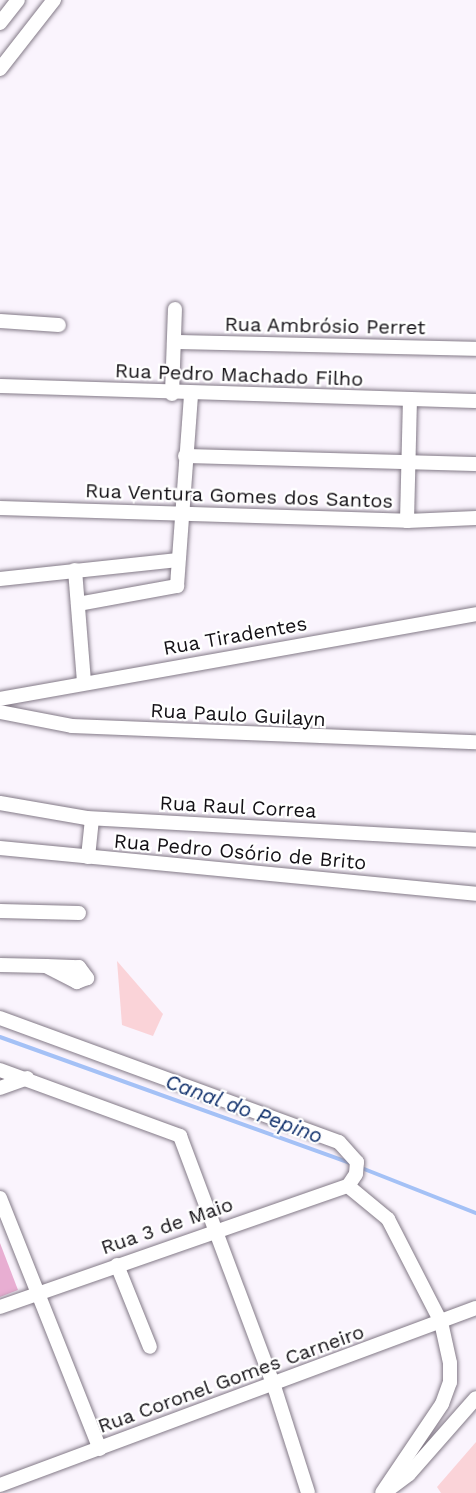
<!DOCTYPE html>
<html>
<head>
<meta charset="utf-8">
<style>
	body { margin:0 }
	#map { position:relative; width:476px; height:1493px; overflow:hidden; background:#faf4fd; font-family:"Work Sans",sans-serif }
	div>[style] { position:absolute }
	.green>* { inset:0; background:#fad3d8 }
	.stream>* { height:4px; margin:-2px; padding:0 2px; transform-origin:2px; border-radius:2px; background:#a4c1f6 }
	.building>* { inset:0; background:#e8aed2 }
	.roads { filter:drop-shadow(0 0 2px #837a87) drop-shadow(0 0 2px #837a87) }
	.minor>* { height:14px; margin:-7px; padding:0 7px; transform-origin:7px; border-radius:7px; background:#fff }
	span { translate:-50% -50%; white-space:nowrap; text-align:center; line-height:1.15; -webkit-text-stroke:4.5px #fff; paint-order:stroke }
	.street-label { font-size:20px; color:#131015 }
	.water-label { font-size:21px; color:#0f2f6b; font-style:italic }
</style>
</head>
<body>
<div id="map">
	<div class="green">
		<div style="clip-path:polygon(117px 961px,163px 1014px,153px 1036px,122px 1025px)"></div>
		<div style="clip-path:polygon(476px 1442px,476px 1493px,441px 1493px,437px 1487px)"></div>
	</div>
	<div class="stream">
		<div style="left:0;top:1037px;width:374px;rotate:19.8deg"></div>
		<div style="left:359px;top:1167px;width:126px;rotate:21.5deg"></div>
	</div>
	<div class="building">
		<div style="clip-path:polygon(0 1243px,18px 1290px,0 1297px)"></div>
	</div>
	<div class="roads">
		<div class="minor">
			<div style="left:0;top:23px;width:29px;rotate:-52deg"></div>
			<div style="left:0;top:69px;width:88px;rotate:-52deg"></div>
			<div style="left:0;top:321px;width:59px;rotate:3.9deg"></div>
			<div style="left:174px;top:342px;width:302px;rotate:1.3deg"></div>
			<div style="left:0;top:386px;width:476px;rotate:1.8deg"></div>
			<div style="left:172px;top:394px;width:85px;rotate:-88deg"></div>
			<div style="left:185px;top:456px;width:291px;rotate:1.6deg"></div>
			<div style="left:0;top:508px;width:407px;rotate:1.8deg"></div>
			<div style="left:407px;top:521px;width:69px;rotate:-2.5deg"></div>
			<div style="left:407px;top:521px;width:121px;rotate:-88.6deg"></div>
			<div style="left:75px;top:570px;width:112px;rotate:85.4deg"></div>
			<div style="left:0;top:579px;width:179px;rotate:-6.1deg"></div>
			<div style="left:78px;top:604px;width:101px;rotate:-10.3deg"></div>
			<div style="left:177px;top:586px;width:193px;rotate:-85.8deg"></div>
			<div style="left:0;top:699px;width:484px;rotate:-10.1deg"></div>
			<div style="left:0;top:712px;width:73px;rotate:11deg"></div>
			<div style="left:72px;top:726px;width:404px;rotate:2.3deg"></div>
			<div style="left:0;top:803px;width:88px;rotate:9.8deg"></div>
			<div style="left:87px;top:818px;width:390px;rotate:3.2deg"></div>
			<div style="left:0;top:848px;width:478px;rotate:5.5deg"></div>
			<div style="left:88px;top:857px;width:38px;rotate:-84deg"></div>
			<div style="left:0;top:911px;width:79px;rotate:1.5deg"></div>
			<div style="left:0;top:965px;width:46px;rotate:1.2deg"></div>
			<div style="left:46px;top:966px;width:33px;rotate:2deg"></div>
			<div style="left:79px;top:967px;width:14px;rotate:54deg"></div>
			<div style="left:87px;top:978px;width:11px;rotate:158deg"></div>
			<div style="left:77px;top:982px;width:35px;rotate:-153deg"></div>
			<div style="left:0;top:1018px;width:361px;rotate:20.1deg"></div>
			<div style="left:339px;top:1142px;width:27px;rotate:48deg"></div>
			<div style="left:357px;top:1162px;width:12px;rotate:95deg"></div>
			<div style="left:356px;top:1174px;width:14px;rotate:124deg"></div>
			<div style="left:0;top:1070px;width:192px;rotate:20.1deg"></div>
			<div style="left:180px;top:1136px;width:264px;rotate:69.4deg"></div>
			<div style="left:273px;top:1383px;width:115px;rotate:72.3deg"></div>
			<div style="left:0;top:1088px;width:29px;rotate:-20deg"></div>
			<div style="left:348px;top:1186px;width:52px;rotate:39.5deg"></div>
			<div style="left:388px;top:1219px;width:116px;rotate:62.8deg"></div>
			<div style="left:441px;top:1322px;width:42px;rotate:77.6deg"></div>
			<div style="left:450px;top:1363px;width:19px;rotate:90deg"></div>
			<div style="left:450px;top:1382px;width:23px;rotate:110deg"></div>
			<div style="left:442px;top:1404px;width:107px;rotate:124deg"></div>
			<div style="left:0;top:1198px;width:270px;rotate:68.3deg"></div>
			<div style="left:117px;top:1265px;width:88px;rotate:68.1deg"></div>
			<div style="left:0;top:1307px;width:368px;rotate:-19.2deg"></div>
			<div style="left:0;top:1485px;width:508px;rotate:-20.4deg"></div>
			<div style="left:388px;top:1490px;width:26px;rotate:-37deg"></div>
			<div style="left:409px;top:1474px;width:101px;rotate:-48.6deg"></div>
		</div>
	</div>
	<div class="street-label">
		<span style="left:325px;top:326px;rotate:1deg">Rua Ambrósio Perret</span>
		<span style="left:239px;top:375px;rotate:2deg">Rua Pedro Machado Filho</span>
		<span style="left:239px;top:496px;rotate:2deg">Rua Ventura Gomes dos Santos</span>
		<span style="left:235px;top:636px;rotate:-10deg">Rua Tiradentes</span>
		<span style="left:238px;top:715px;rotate:3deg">Rua Paulo Guilayn</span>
		<span style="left:238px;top:807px;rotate:3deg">Rua Raul Correa</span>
		<span style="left:240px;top:852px;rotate:5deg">Rua Pedro Osório de Brito</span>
		<span style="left:167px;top:1226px;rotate:-19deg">Rua 3 de Maio</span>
		<span style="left:231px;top:1379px;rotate:-20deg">Rua Coronel Gomes Carneiro</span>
	</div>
	<div class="water-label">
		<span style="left:244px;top:1109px;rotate:20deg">Canal do Pepino</span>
	</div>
</div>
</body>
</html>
